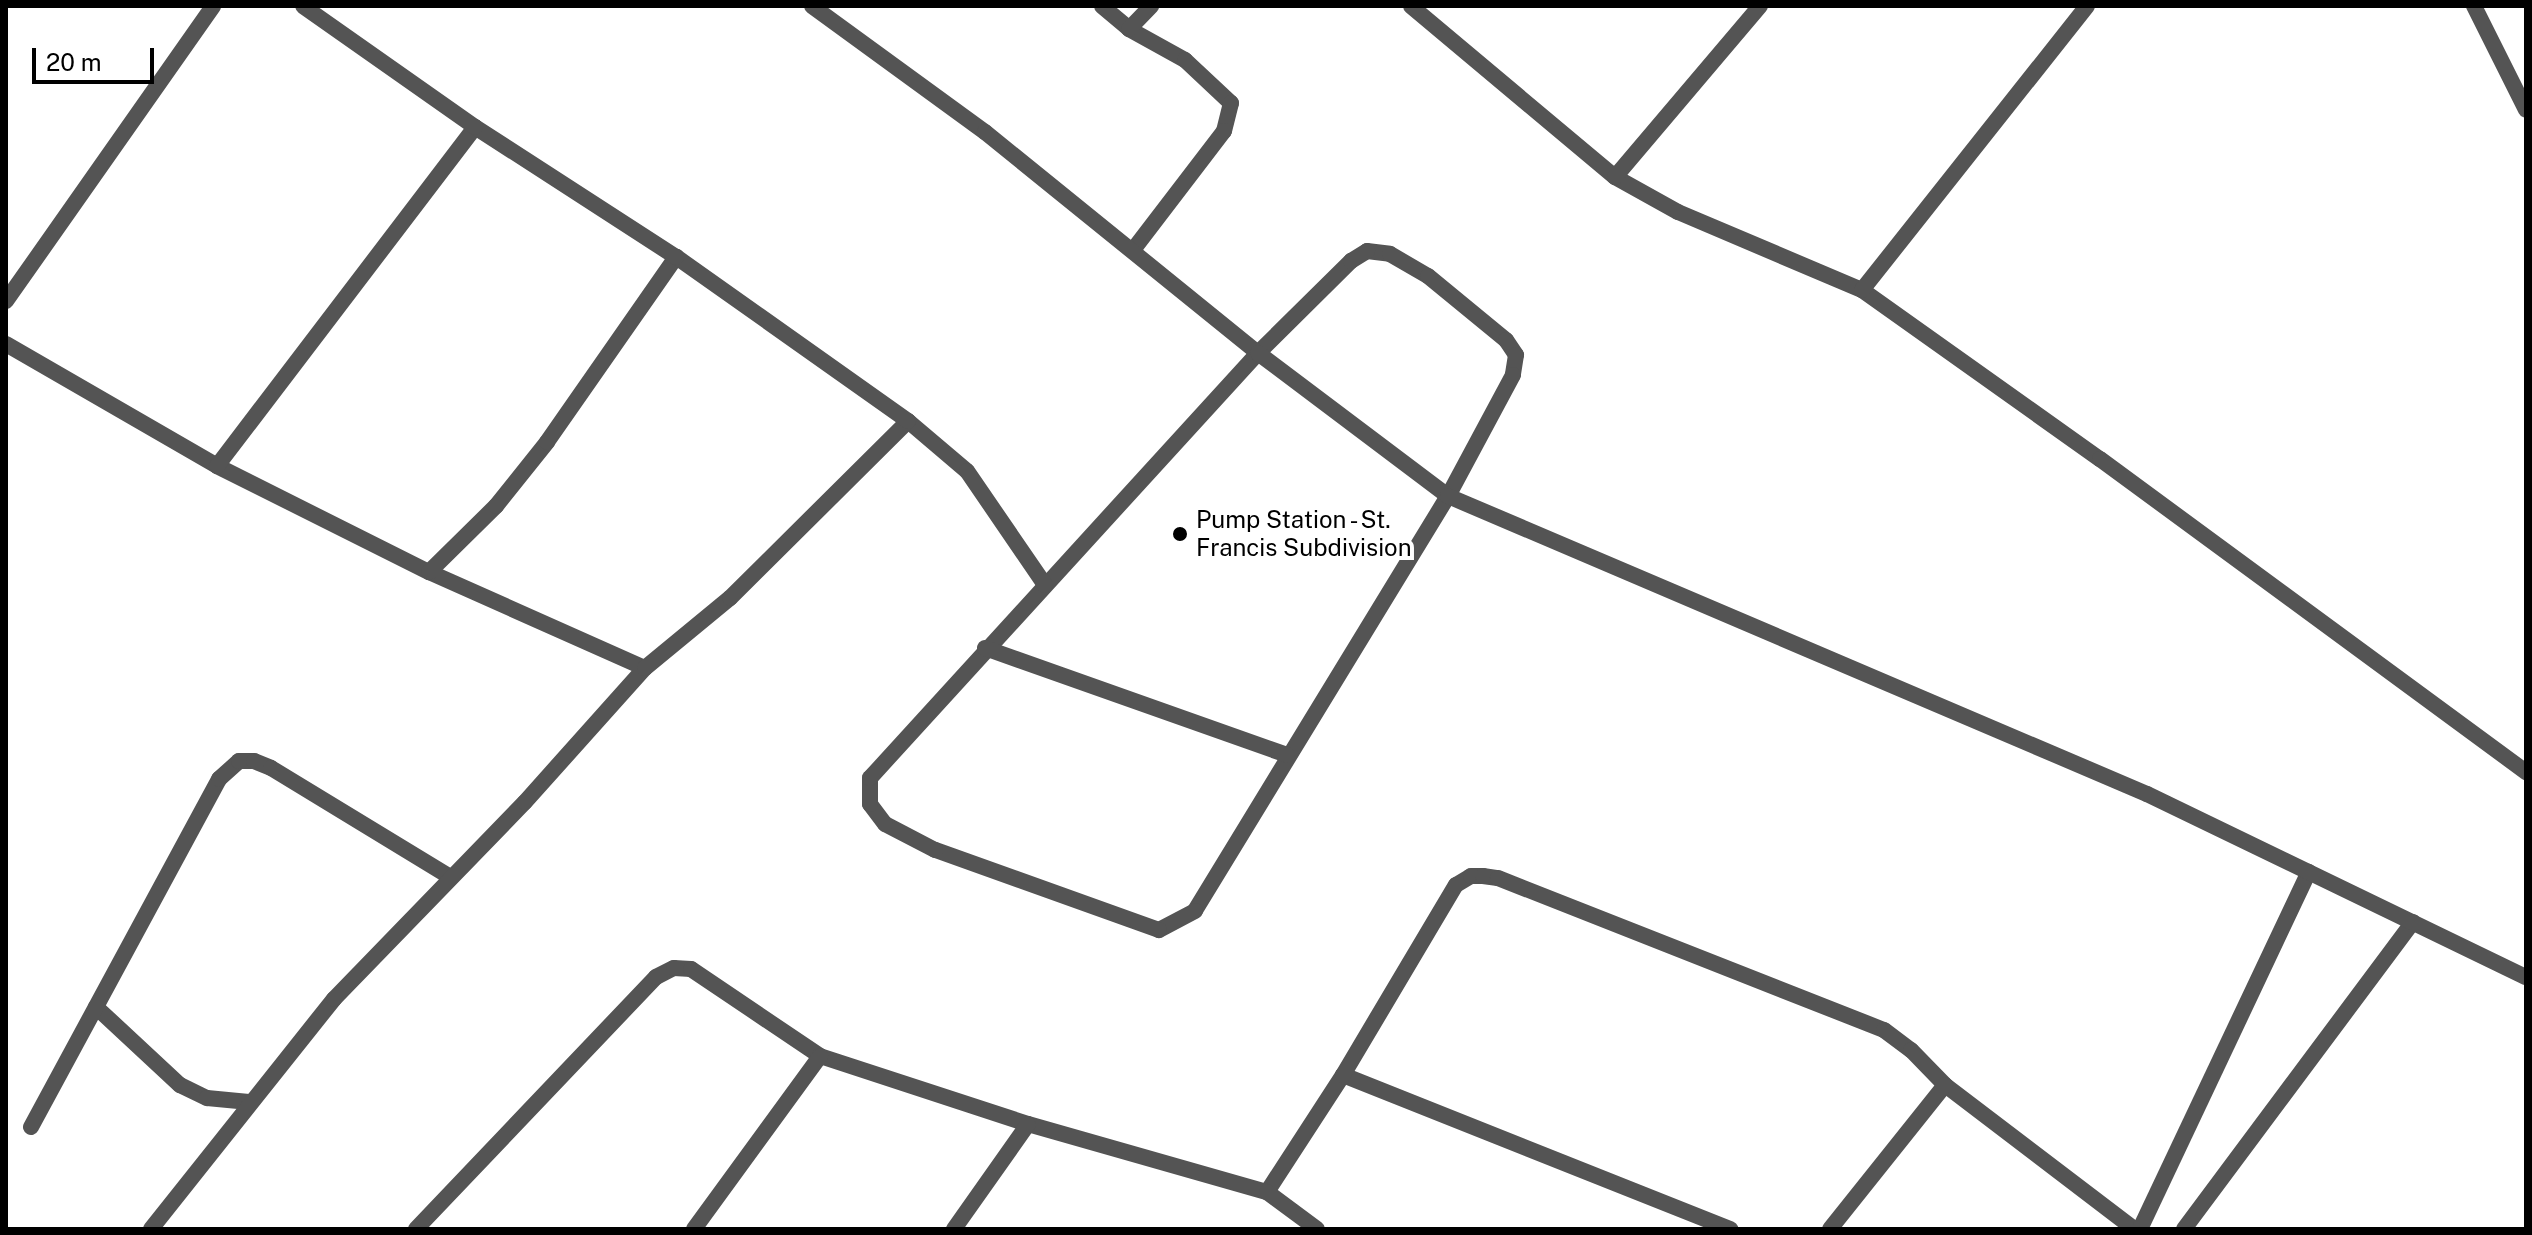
<!DOCTYPE html>
<html>
<head>
<meta charset="utf-8">
<style>
	body { margin:0 }
	#map { position:relative; width:2532px; height:1235px; overflow:hidden; background:#fff; font-family:"Public Sans",sans-serif }
	div>[style] { position:absolute }
	.minor>* { height:16px; margin:-8px; padding:0 8px; transform-origin:8px; border-radius:8px; background:#545454 }
	.tertiary>* { height:16px; margin:-8px; padding:0 8px; transform-origin:8px; border-radius:8px; background:#545454 }
	.dots>* { width:22px; height:22px; translate:-50% -50%; box-sizing:border-box; border:4px solid #fff; border-radius:50% }
	span { translate:-50% -50%; white-space:nowrap; text-align:center; line-height:1.15; -webkit-text-stroke:8px #fff; paint-order:stroke }
	.poi-label { font-size:24px; color:#000 }
	.left { translate:0 -50%; text-align:left }
	.frame { position:absolute; inset:0; border:8px solid #000; pointer-events:none }
	.scale { position:absolute; left:32px; top:48px; width:122px; height:36px; box-sizing:border-box; border:4px solid #000; border-top:0; padding-left:10px; font-size:24px; line-height:28px; white-space:nowrap; color:#000; -webkit-text-stroke:6px #fff; paint-order:stroke }
</style>
</head>
<body>
<div id="map">
	<div class="minor">
		<div style="left:1102px;top:6px;width:35px;rotate:40deg"></div>
		<div style="left:1129px;top:29px;width:64px;rotate:29deg"></div>
		<div style="left:1185px;top:60px;width:63px;rotate:43.1deg"></div>
		<div style="left:1231px;top:103px;width:29px;rotate:104deg"></div>
		<div style="left:1224px;top:131px;width:150px;rotate:127.4deg"></div>
		<div style="left:1411px;top:6px;width:266px;rotate:40deg"></div>
		<div style="left:1615px;top:177px;width:72px;rotate:29.1deg"></div>
		<div style="left:1678px;top:212px;width:200px;rotate:23deg"></div>
		<div style="left:1862px;top:290px;width:292px;rotate:35.4deg"></div>
		<div style="left:2100px;top:459px;width:529px;rotate:36.31deg"></div>
		<div style="left:2474px;top:6px;width:116px;rotate:63.4deg"></div>
		<div style="left:1129px;top:29px;width:32px;rotate:-46deg"></div>
		<div style="left:1615px;top:177px;width:224px;rotate:-49.7deg"></div>
		<div style="left:1367px;top:251px;width:23px;rotate:7deg"></div>
		<div style="left:1390px;top:254px;width:44px;rotate:30.1deg"></div>
		<div style="left:1428px;top:276px;width:101px;rotate:39.4deg"></div>
		<div style="left:1506px;top:340px;width:18px;rotate:56deg"></div>
		<div style="left:1516px;top:355px;width:20px;rotate:99deg"></div>
		<div style="left:1513px;top:375px;width:137px;rotate:118.2deg"></div>
		<div style="left:1448px;top:496px;width:486px;rotate:121.4deg"></div>
		<div style="left:1195px;top:911px;width:41px;rotate:152.2deg"></div>
		<div style="left:1159px;top:930px;width:238px;rotate:-160.3deg"></div>
		<div style="left:935px;top:850px;width:56px;rotate:-152.5deg"></div>
		<div style="left:885px;top:824px;width:25px;rotate:-127deg"></div>
		<div style="left:870px;top:804px;width:26px;rotate:-90deg"></div>
		<div style="left:870px;top:778px;width:575px;rotate:-47.61deg"></div>
		<div style="left:1258px;top:353px;width:131px;rotate:-44.7deg"></div>
		<div style="left:1351px;top:261px;width:19px;rotate:-32deg"></div>
		<div style="left:1862px;top:290px;width:362px;rotate:-51.6deg"></div>
		<div style="left:6px;top:301px;width:360px;rotate:-54.9deg"></div>
		<div style="left:6px;top:344px;width:244px;rotate:30deg"></div>
		<div style="left:217px;top:466px;width:237px;rotate:26.6deg"></div>
		<div style="left:429px;top:572px;width:236px;rotate:24deg"></div>
		<div style="left:908px;top:421px;width:77px;rotate:40.3deg"></div>
		<div style="left:967px;top:471px;width:138px;rotate:55.6deg"></div>
		<div style="left:217px;top:466px;width:426px;rotate:-52.7deg"></div>
		<div style="left:429px;top:572px;width:94px;rotate:-44.6deg"></div>
		<div style="left:496px;top:506px;width:82px;rotate:-51.4deg"></div>
		<div style="left:547px;top:442px;width:226px;rotate:-55.1deg"></div>
		<div style="left:985px;top:648px;width:320px;rotate:19.5deg"></div>
		<div style="left:96px;top:1007px;width:115px;rotate:42.9deg"></div>
		<div style="left:180px;top:1085px;width:30px;rotate:26deg"></div>
		<div style="left:207px;top:1098px;width:42px;rotate:5.4deg"></div>
		<div style="left:1343px;top:1075px;width:417px;rotate:21.7deg"></div>
		<div style="left:1945px;top:1085px;width:238px;rotate:37.3deg"></div>
		<div style="left:31px;top:1127px;width:396px;rotate:-61.6deg"></div>
		<div style="left:219px;top:779px;width:27px;rotate:-42deg"></div>
		<div style="left:239px;top:761px;width:15px"></div>
		<div style="left:254px;top:761px;width:18px;rotate:22deg"></div>
		<div style="left:271px;top:768px;width:210px;rotate:31.3deg"></div>
		<div style="left:1267px;top:1192px;width:140px;rotate:-57deg"></div>
		<div style="left:1343px;top:1075px;width:221px;rotate:-59.3deg"></div>
		<div style="left:1456px;top:885px;width:17px;rotate:-31deg"></div>
		<div style="left:1471px;top:876px;width:12px"></div>
		<div style="left:1483px;top:876px;width:15px;rotate:8deg"></div>
		<div style="left:1498px;top:878px;width:415px;rotate:21.5deg"></div>
		<div style="left:1884px;top:1030px;width:34px;rotate:37deg"></div>
		<div style="left:1911px;top:1050px;width:49px;rotate:45.8deg"></div>
		<div style="left:1945px;top:1085px;width:184px;rotate:128.6deg"></div>
		<div style="left:151px;top:1229px;width:294px;rotate:-51.5deg"></div>
		<div style="left:334px;top:999px;width:274px;rotate:-45.9deg"></div>
		<div style="left:525px;top:802px;width:180px;rotate:-48.2deg"></div>
		<div style="left:645px;top:668px;width:110px;rotate:-39.5deg"></div>
		<div style="left:730px;top:598px;width:251px;rotate:-44.8deg"></div>
		<div style="left:908px;top:421px;width:284px;rotate:-144.7deg"></div>
		<div style="left:676px;top:257px;width:239px;rotate:-147.1deg"></div>
		<div style="left:475px;top:127px;width:210px;rotate:-144.9deg"></div>
		<div style="left:416px;top:1229px;width:348px;rotate:-46.4deg"></div>
		<div style="left:656px;top:977px;width:20px;rotate:-27deg"></div>
		<div style="left:674px;top:968px;width:17px;rotate:3deg"></div>
		<div style="left:691px;top:969px;width:156px;rotate:34deg"></div>
		<div style="left:820px;top:1056px;width:219px;rotate:18.1deg"></div>
		<div style="left:1028px;top:1124px;width:248px;rotate:15.9deg"></div>
		<div style="left:1267px;top:1192px;width:62px;rotate:36.5deg"></div>
		<div style="left:694px;top:1229px;width:214px;rotate:-53.9deg"></div>
		<div style="left:954px;top:1229px;width:128px;rotate:-54.8deg"></div>
		<div style="left:2140px;top:1229px;width:395px;rotate:-64.7deg"></div>
		<div style="left:2184px;top:1229px;width:383px;rotate:-53.3deg"></div>
	</div>
	<div class="tertiary">
		<div style="left:812px;top:6px;width:214px;rotate:36.1deg"></div>
		<div style="left:985px;top:132px;width:351px;rotate:39deg"></div>
		<div style="left:1258px;top:353px;width:238px;rotate:37deg"></div>
		<div style="left:1448px;top:496px;width:760px;rotate:23.09deg"></div>
		<div style="left:2147px;top:794px;width:421px;rotate:25.8deg"></div>
	</div>
	<div class="dots">
		<div style="left:1180px;top:534px;background:#000"></div>
	</div>
	<div class="poi-label">
		<span class="left" style="left:1196px;top:534px">Pump Station - St.<br>Francis Subdivision</span>
	</div>
	<div class="frame"></div>
	<div class="scale">20 m</div>
</div>
</body>
</html>
